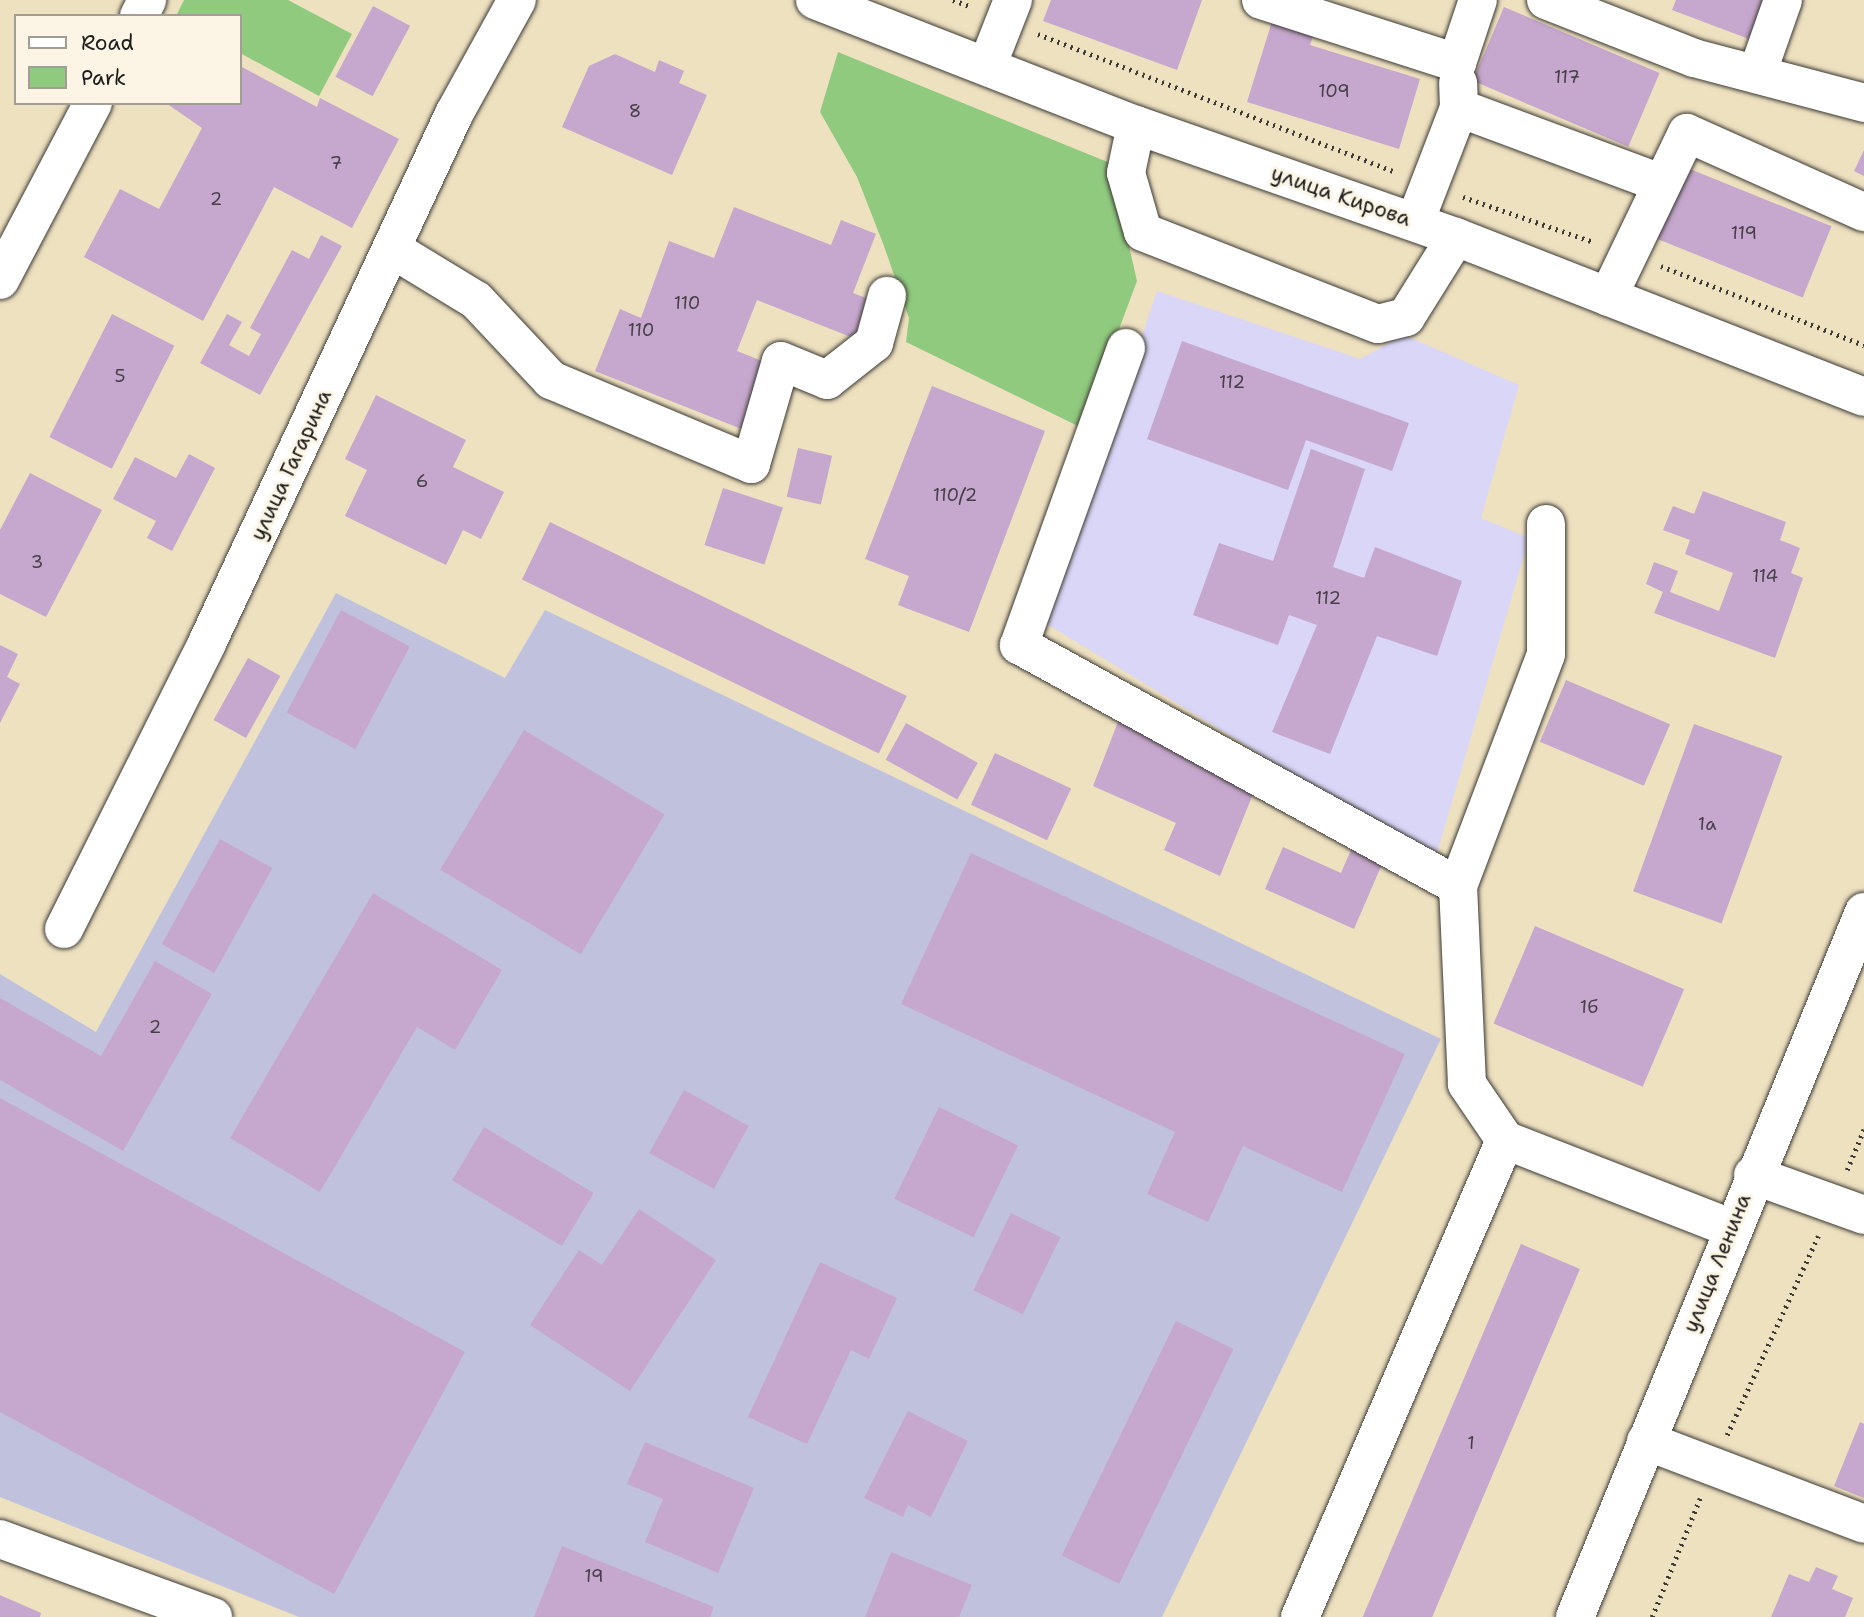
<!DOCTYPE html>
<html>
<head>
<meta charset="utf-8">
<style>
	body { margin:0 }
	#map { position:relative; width:1864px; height:1617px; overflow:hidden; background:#eee1c0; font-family:"Shantell Sans",sans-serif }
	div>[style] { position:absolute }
	.built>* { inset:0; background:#d9d6f7 }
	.industrial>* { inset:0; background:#c0c2dd }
	.green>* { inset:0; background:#90ca7e }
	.building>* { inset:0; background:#c6a7cd; transform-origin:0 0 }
	.path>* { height:4.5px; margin-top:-2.25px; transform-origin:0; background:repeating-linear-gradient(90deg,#3c3a35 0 2px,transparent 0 7px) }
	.roads { filter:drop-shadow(0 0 2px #3c3a35) drop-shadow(0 0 2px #3c3a35) }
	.minor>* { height:38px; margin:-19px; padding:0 19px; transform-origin:19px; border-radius:19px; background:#fff }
	.major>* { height:38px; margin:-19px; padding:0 19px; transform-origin:19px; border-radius:19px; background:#fff }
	span { translate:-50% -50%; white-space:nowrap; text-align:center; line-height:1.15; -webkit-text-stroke:6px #fcf5e5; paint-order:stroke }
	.number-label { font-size:18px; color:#463f48 }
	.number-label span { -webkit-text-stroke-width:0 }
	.street-label { font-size:21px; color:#1c1c1c }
	.legend { position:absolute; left:14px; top:14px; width:228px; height:91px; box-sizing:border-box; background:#fcf5e5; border:2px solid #a29e95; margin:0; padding:9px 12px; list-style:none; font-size:21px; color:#1c1c1c }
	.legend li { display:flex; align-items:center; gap:14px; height:35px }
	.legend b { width:35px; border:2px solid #a29e95 }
</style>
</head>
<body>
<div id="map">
	<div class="built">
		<div style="clip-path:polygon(1157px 291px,1360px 359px,1404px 335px,1519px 385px,1481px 518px,1529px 538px,1435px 860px,1045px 623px)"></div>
	</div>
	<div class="industrial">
		<div style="clip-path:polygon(336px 593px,505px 678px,545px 610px,1441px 1039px,1162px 1617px,299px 1617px,0 1497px,0 974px,96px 1032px)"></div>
	</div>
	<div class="green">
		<div style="clip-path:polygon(184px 0,288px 0,352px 34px,319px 96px,240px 53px,240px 16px,176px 16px)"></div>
		<div style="clip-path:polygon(838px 52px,1110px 163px,1137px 281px,1082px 428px,906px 342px,909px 318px,884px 246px,857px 177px,820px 112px)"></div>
	</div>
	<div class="building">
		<div style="clip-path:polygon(1051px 0,1202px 0,1177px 70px,1043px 21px)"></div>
		<div style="clip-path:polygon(1676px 0,1764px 0,1749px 39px,1672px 10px)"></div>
		<div style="left:373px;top:6px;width:42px;height:80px;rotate:28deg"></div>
		<div style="left:1504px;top:7px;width:169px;height:80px;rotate:23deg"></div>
		<div style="clip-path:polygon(1273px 18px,1315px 31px,1310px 45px,1420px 79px,1399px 149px,1247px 102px)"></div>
		<div style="clip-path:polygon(615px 54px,655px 72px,659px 60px,684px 71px,679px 83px,707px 95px,672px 175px,562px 127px,589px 66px)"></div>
		<div style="clip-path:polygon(240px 66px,317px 107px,320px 98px,399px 139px,352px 228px,274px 187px,203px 321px,84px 257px,120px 189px,159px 209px,184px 162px,202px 128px,166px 103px,240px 103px)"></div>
		<div style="clip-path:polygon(1864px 150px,1864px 176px,1854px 171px)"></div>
		<div style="left:1685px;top:167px;width:158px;height:77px;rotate:22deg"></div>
		<div style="clip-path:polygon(734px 207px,831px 245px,841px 220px,876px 234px,853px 293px,876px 302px,861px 341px,757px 300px,737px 351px,770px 364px,744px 430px,595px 371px,620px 309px,641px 318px,669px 241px,714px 258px)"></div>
		<div style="clip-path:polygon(321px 235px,342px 246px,260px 395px,200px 363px,227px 314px,242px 322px,229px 345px,249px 356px,261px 334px,250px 328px,292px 250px,309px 259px)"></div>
		<div style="left:112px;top:314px;width:70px;height:138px;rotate:27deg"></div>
		<div style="clip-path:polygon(1182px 341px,1409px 423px,1392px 471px,1306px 440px,1288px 490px,1147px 439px)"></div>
		<div style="clip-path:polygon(932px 386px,1045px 431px,969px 632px,898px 605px,909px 576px,865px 559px)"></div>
		<div style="clip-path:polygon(376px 395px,466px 440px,453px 467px,504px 492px,481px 539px,463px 530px,446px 565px,345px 516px,367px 470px,345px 459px)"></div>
		<div style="left:798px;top:448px;width:35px;height:50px;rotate:13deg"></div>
		<div style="clip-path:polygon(1311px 449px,1365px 469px,1333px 567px,1364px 578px,1375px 547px,1462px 581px,1437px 656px,1377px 636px,1330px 754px,1272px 732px,1317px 625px,1289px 615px,1278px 645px,1193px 615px,1219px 543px,1273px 561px)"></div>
		<div style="clip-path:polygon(189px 454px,215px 468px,172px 551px,147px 538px,156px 521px,113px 499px,135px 457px,176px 478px)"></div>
		<div style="clip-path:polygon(30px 473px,102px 510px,46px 617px,0 594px,0 530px)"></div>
		<div style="left:723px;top:488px;width:63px;height:60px;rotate:18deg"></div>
		<div style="clip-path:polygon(1703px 491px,1786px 522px,1780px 540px,1800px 548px,1791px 573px,1803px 578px,1775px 658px,1654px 613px,1663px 592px,1646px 584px,1654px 562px,1678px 571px,1670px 592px,1719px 611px,1733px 573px,1685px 554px,1690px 540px,1663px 530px,1673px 506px,1694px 514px)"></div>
		<div style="left:550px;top:522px;width:397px;height:64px;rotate:26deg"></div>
		<div style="left:341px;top:610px;width:78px;height:116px;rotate:28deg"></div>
		<div style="clip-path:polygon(0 645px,18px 654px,7px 677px,20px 684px,0 723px)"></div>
		<div style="left:248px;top:658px;width:37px;height:71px;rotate:29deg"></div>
		<div style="left:1566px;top:680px;width:113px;height:67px;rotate:23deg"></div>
		<div style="clip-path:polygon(1118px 722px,1257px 784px,1220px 876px,1164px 850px,1176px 823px,1093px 786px)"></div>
		<div style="left:906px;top:723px;width:82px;height:42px;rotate:29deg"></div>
		<div style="left:1694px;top:724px;width:94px;height:178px;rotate:20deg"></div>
		<div style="left:524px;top:730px;width:164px;height:163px;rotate:31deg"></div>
		<div style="left:995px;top:753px;width:84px;height:57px;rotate:25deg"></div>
		<div style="left:220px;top:839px;width:60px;height:120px;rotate:29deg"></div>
		<div style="clip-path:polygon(1354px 843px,1385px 857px,1354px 929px,1265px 889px,1283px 847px,1341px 873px)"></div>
		<div style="clip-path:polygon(971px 853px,1405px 1054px,1342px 1192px,1243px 1146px,1208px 1222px,1147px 1194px,1175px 1132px,901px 1004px)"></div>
		<div style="clip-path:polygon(373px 893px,502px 970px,455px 1050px,417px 1027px,320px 1192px,230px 1138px)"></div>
		<div style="left:1535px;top:926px;width:162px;height:106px;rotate:23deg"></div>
		<div style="clip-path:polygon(155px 961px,212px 994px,123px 1151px,0 1080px,0 998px,101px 1056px)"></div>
		<div style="left:684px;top:1090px;width:74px;height:72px;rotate:29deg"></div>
		<div style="clip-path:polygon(0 1098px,465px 1352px,334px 1594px,0 1412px)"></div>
		<div style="left:939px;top:1107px;width:88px;height:102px;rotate:26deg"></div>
		<div style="left:484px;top:1127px;width:128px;height:62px;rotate:31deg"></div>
		<div style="clip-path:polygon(639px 1209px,716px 1260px,630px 1391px,530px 1325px,579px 1250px,602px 1265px)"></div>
		<div style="left:1011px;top:1213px;width:55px;height:86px;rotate:26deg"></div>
		<div style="left:1521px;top:1244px;width:64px;height:406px;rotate:23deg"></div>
		<div style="clip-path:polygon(820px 1262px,897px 1298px,869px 1359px,851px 1350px,807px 1444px,748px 1417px)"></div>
		<div style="left:1176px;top:1321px;width:64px;height:261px;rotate:26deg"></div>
		<div style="clip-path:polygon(908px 1411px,968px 1441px,931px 1517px,908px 1505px,903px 1517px,864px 1498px)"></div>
		<div style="clip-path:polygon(1860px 1422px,1864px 1424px,1864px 1498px,1834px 1486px)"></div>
		<div style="clip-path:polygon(645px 1442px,754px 1488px,718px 1573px,645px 1542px,663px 1499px,627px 1484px)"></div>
		<div style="clip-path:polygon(562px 1546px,714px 1607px,710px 1617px,534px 1617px)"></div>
		<div style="clip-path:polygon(891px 1552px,972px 1585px,959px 1617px,865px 1617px)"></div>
		<div style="clip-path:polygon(1816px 1567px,1838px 1576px,1832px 1589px,1853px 1598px,1845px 1617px,1771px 1617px,1789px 1574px,1809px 1582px)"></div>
		<div style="clip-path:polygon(0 1595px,41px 1613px,40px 1617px,0 1617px)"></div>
	</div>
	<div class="path">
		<div style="left:953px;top:0;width:20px;rotate:20deg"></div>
		<div style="left:1038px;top:34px;width:384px;rotate:21.1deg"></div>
		<div style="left:1463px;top:197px;width:139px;rotate:19deg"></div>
		<div style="left:1661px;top:266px;width:218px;rotate:21.3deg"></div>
		<div style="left:1847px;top:1170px;width:44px;rotate:-67.5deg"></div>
		<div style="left:1727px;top:1435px;width:219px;rotate:-65.4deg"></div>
		<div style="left:1652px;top:1617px;width:128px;rotate:-68deg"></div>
	</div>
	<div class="roads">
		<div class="minor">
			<div style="left:1261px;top:0;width:206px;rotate:17.8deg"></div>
			<div style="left:1457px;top:63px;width:66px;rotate:-71.6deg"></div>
			<div style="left:1546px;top:0;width:159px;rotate:21.4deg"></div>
			<div style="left:1694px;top:58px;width:176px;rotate:14.8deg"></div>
			<div style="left:139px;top:16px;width:18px;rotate:-63deg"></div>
			<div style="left:987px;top:66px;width:71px;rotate:-68.5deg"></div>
			<div style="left:1757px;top:74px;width:78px;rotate:-70.6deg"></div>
			<div style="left:1459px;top:108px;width:215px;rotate:20.4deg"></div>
			<div style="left:1136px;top:125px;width:49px;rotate:101.8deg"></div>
			<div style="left:1126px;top:173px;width:61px;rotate:73.9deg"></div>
			<div style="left:1143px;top:232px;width:252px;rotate:21.4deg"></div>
			<div style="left:1378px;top:324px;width:29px;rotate:-14deg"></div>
			<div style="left:1406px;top:317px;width:94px;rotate:-58deg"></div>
			<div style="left:1415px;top:222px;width:122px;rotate:-68.9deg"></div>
			<div style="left:1459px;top:108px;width:25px;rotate:-92deg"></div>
			<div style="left:392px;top:249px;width:98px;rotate:31.3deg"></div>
			<div style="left:476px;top:300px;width:110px;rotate:46.8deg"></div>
			<div style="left:551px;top:380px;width:217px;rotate:22.8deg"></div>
			<div style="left:751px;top:464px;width:107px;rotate:-73.8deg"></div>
			<div style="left:781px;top:361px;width:50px;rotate:22.4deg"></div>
			<div style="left:827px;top:380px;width:60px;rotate:-38.2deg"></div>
			<div style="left:874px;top:343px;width:49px;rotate:-74.5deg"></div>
			<div style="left:0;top:280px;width:200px;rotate:-62.3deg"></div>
			<div style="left:1608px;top:297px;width:182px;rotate:-64.3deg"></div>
			<div style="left:1687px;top:133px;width:194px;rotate:24.1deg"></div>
			<div style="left:1126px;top:348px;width:316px;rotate:109.8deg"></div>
			<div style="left:1019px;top:645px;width:501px;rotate:28.77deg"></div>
			<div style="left:64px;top:929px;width:320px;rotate:-63.4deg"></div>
			<div style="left:207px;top:643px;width:584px;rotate:-64.97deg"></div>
			<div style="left:454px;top:114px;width:130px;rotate:-61.1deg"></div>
			<div style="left:1505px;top:1140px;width:68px;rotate:-124.2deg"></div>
			<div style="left:1467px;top:1084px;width:198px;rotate:-92.6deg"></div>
			<div style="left:1458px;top:886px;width:248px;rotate:-69.2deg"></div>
			<div style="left:1546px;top:654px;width:130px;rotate:-90deg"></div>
			<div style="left:1753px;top:1175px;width:118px;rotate:19.8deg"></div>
			<div style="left:1646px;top:1441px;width:233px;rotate:20.8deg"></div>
			<div style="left:0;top:1539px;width:227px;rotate:20.1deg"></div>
			<div style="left:1300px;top:1617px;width:519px;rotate:-66.74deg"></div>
			<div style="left:1505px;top:1140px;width:243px;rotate:21.3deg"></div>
			<div style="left:1575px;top:1617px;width:762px;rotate:-67.71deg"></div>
		</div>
		<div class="major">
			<div style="left:815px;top:0;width:344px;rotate:21.3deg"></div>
			<div style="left:1136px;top:125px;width:339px;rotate:19.3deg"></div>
			<div style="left:1456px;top:237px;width:438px;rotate:21.4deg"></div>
		</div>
	</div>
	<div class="number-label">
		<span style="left:1567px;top:77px">117</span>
		<span style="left:1334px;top:91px">109</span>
		<span style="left:635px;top:111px">8</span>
		<span style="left:336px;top:163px">7</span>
		<span style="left:216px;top:199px">2</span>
		<span style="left:1744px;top:233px">119</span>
		<span style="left:687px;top:303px">110</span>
		<span style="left:641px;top:330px">110</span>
		<span style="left:120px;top:376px">5</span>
		<span style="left:1232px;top:382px">112</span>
		<span style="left:422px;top:481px">6</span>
		<span style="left:955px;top:495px">110/2</span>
		<span style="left:37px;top:562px">3</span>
		<span style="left:1765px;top:576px">114</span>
		<span style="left:1328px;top:598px">112</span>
		<span style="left:1707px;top:824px">1а</span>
		<span style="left:1589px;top:1007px">1б</span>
		<span style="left:155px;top:1027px">2</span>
		<span style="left:1471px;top:1443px">1</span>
		<span style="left:594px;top:1576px">19</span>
	</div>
	<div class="street-label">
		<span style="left:1341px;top:196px;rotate:19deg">улица Кирова</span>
		<span style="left:291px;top:465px;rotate:-65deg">улица Гагарина</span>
		<span style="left:1717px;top:1263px;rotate:-68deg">улица Ленина</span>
	</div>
	<ul class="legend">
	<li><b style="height:9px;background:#fff"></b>Road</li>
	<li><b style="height:19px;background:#90ca7e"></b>Park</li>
	</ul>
</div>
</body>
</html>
